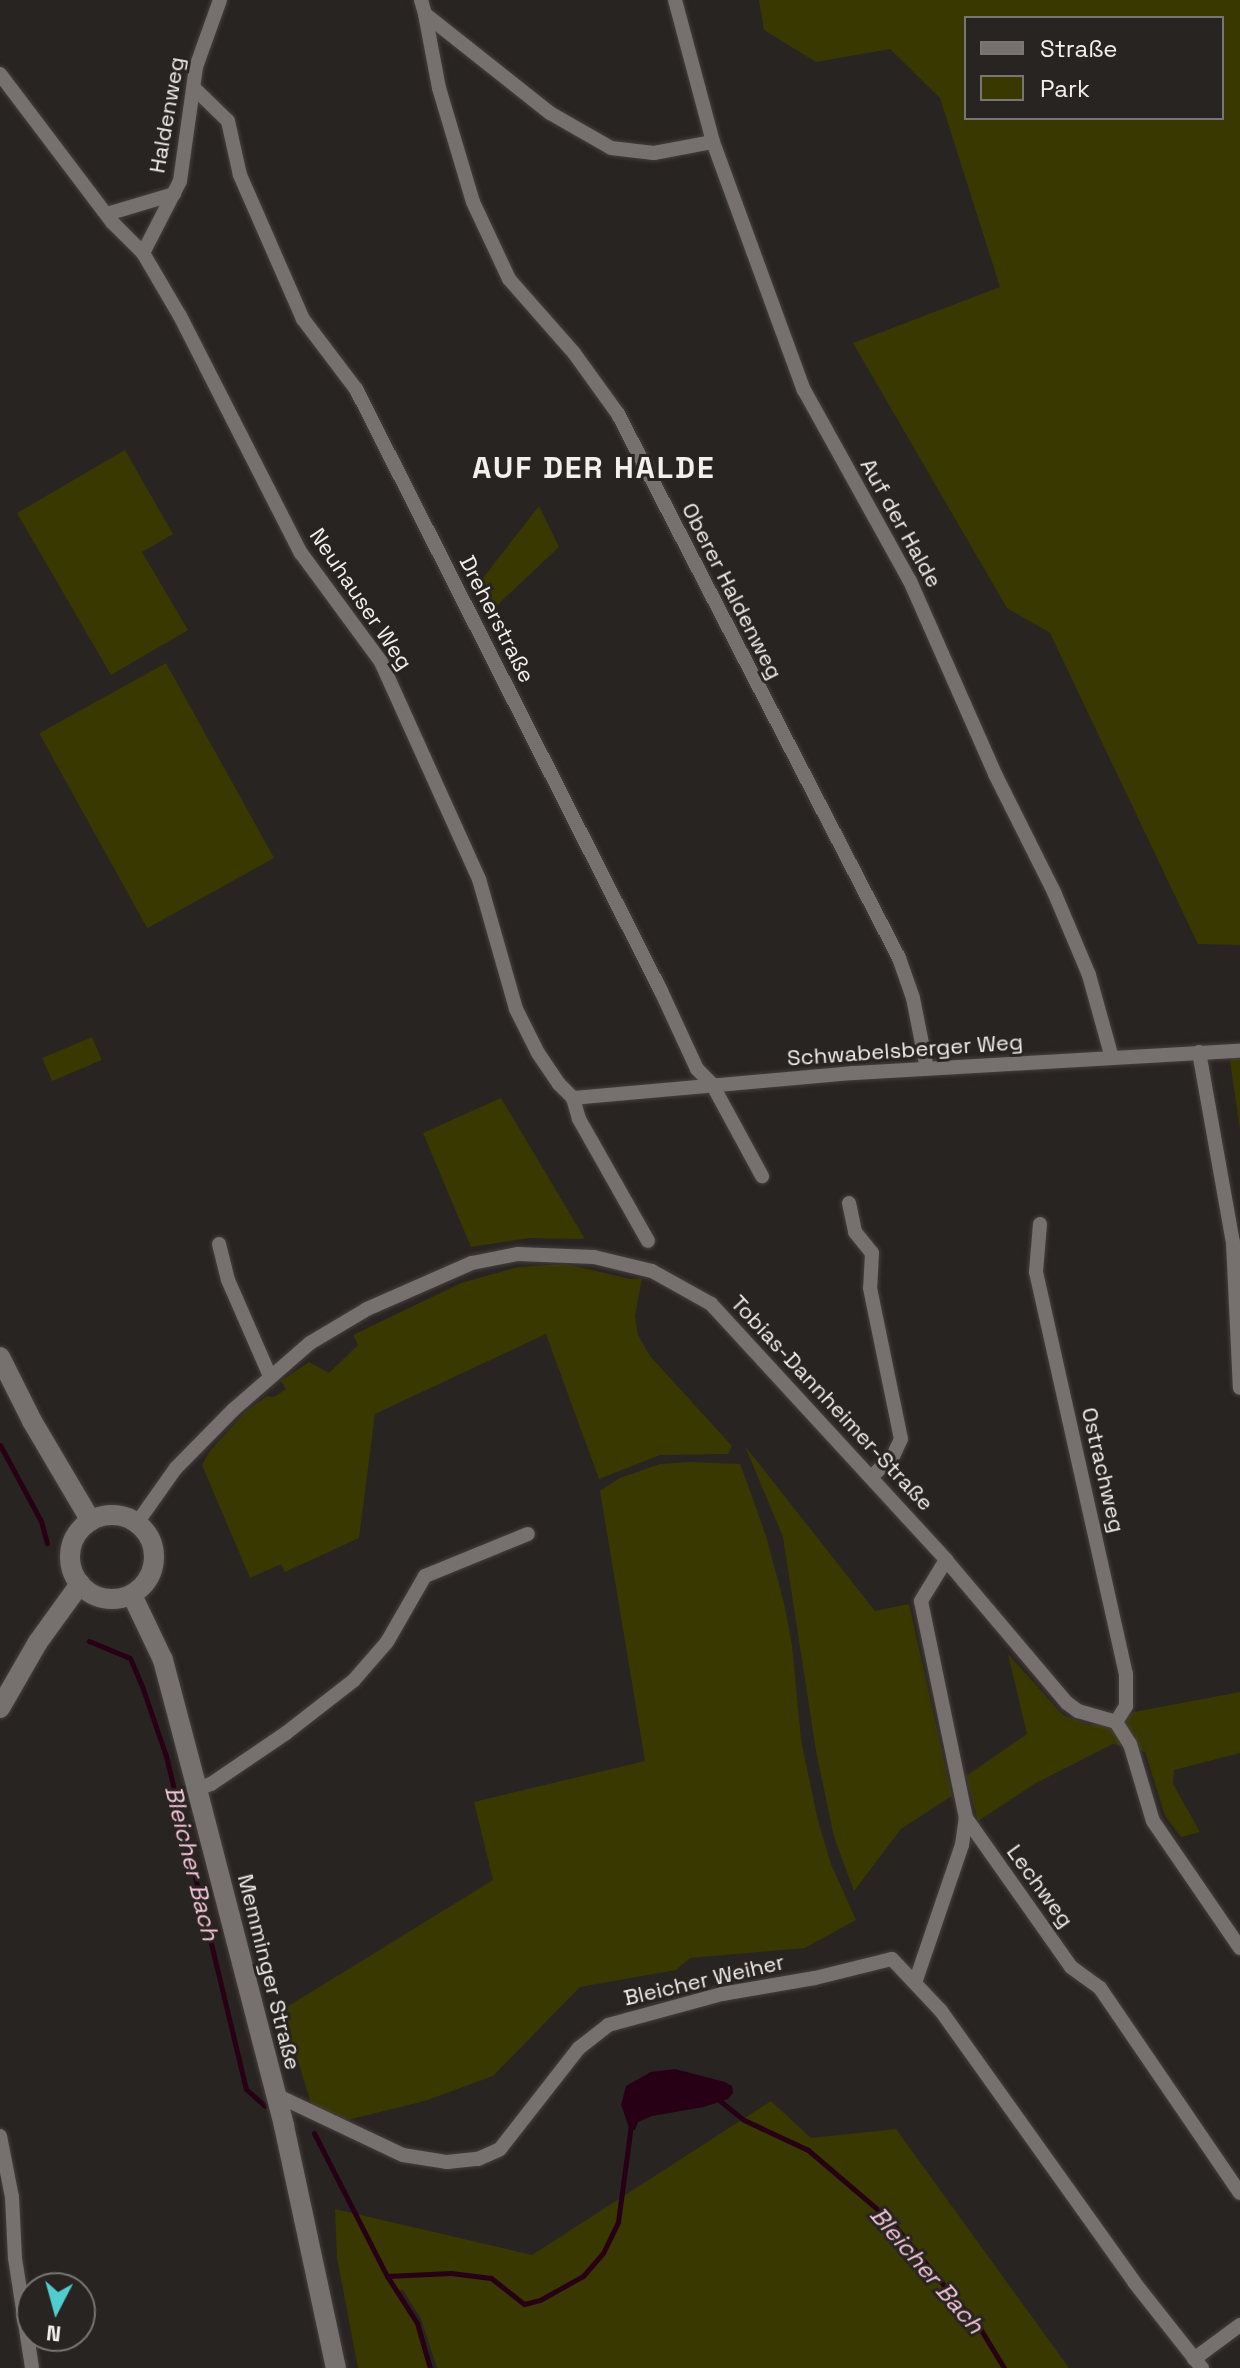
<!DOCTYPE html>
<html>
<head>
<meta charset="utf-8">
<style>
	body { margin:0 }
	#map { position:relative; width:1240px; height:2368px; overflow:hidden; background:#282421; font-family:"Space Grotesk",sans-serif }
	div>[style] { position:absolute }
	.green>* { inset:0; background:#393800; transform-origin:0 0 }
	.water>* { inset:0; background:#280015 }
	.stream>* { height:5px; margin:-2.5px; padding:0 2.5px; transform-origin:2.5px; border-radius:2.5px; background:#280015 }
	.roads { filter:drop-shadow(0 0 2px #423f3d) drop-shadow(0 0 2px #423f3d) }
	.street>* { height:14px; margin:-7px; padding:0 7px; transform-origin:7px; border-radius:7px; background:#76716e }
	.secondary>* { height:20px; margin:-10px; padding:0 10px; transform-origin:10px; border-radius:10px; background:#76716e }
	.secondary>.ring { margin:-10px; padding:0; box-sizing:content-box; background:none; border:20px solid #76716e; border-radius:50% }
	span { translate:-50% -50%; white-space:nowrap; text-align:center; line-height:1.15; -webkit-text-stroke:6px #282421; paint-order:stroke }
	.street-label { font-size:22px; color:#f2efed }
	.water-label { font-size:24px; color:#f7c5da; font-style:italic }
	.district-label { font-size:30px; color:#f2efed; font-weight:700; letter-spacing:2px }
	.legend { position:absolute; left:964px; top:16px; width:260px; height:104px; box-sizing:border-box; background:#282421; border:2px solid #797573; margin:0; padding:10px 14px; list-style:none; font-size:24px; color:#f2efed }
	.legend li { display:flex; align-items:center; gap:16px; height:40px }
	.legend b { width:40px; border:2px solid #797573 }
	.north { position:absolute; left:16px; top:2272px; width:80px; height:80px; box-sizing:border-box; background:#282421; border:2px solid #797573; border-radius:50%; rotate:186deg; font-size:22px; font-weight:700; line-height:32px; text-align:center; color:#f2efed }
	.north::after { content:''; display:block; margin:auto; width:28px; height:36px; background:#52cdcf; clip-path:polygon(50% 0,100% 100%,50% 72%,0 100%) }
</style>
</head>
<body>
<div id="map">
	<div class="green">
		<div style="clip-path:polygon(evenodd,759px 0,1240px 0,1240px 945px,1198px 944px,1050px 633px,1007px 608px,853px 343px,1000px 287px,940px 98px,890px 49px,816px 62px,764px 30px,759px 0,966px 18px,1222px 18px,1222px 118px,966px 118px,966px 18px)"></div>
		<div style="clip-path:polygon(125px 450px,173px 534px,142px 552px,188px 630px,111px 675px,17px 513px)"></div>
		<div style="clip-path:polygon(539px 506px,559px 547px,492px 610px,476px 587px)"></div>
		<div style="left:166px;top:663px;width:223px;height:145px;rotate:61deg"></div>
		<div style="left:92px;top:1037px;width:25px;height:54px;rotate:67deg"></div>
		<div style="clip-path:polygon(1235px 1057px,1240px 1057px,1240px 1130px,1230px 1061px)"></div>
		<div style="clip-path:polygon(501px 1098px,585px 1239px,529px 1238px,471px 1247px,423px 1133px)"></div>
		<div style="clip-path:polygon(565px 1264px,631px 1279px,642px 1278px,635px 1316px,638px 1335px,650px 1356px,732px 1446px,728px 1454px,660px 1455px,599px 1479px,546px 1334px,375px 1414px,359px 1538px,285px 1572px,281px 1564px,250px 1578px,202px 1465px,209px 1452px,245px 1412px,267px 1396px,274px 1397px,286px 1389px,281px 1381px,309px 1362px,329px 1373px,358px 1345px,353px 1335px,461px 1283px,518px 1267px)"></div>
		<div style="clip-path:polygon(745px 1446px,875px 1611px,909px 1604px,952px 1796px,901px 1829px,854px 1891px,834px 1837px,816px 1751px,783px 1537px)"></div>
		<div style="clip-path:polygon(690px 1462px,740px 1464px,745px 1477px,766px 1536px,784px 1603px,792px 1645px,801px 1740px,818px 1821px,831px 1864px,856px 1920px,805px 1948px,690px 1958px,676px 1970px,580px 1987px,493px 2076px,425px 2101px,347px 2120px,312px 2106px,282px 2010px,493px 1880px,474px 1802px,645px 1761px,600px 1491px,620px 1478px,660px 1464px)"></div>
		<div style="clip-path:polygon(1008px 1654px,1063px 1715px,1090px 1725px,1139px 1711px,1240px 1692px,1240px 1753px,1174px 1770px,1173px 1784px,1200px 1832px,1181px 1837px,1165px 1816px,1145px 1752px,1113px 1744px,1036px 1783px,978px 1821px,966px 1776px,1027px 1734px)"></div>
		<div style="clip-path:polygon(771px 2101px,811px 2138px,896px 2129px,1069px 2368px,437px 2368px,421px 2319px,403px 2290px,396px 2291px,415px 2322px,429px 2368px,358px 2368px,337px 2258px,335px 2209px,532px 2255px)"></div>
	</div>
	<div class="water">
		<div style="clip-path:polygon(675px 2069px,725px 2082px,732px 2086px,733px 2093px,728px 2099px,704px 2107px,652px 2116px,638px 2122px,635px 2130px,630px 2130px,621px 2105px,626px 2086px,651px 2072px)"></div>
	</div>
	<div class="stream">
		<div style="left:0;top:1445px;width:86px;rotate:61.7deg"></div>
		<div style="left:41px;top:1521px;width:23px;rotate:75deg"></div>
		<div style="left:89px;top:1641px;width:44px;rotate:22.5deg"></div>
		<div style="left:130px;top:1658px;width:30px;rotate:67deg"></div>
		<div style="left:142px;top:1686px;width:74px;rotate:71.1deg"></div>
		<div style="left:166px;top:1756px;width:342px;rotate:76.5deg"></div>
		<div style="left:246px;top:2089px;width:25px;rotate:42deg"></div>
		<div style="left:719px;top:2100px;width:32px;rotate:39deg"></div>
		<div style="left:744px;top:2120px;width:71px;rotate:25.1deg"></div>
		<div style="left:808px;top:2150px;width:108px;rotate:40.5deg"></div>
		<div style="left:890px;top:2220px;width:143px;rotate:50.4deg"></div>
		<div style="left:981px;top:2330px;width:44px;rotate:58.8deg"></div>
		<div style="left:314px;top:2133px;width:161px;rotate:63deg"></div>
		<div style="left:387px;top:2276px;width:64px;rotate:-2.7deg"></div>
		<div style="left:451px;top:2273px;width:40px;rotate:7.1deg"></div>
		<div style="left:491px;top:2278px;width:42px;rotate:38.2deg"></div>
		<div style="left:524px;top:2304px;width:16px;rotate:-14deg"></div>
		<div style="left:540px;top:2300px;width:49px;rotate:-29.2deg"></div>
		<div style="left:583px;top:2276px;width:30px;rotate:-49deg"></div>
		<div style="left:603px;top:2253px;width:34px;rotate:-64deg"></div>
		<div style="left:618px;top:2222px;width:98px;rotate:-82.4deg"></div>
		<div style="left:387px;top:2276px;width:56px;rotate:57.4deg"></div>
		<div style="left:417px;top:2323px;width:47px;rotate:73.9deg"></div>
	</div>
	<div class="roads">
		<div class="street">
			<div style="left:421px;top:0;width:15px;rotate:74deg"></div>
			<div style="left:425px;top:14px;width:159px;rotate:38.4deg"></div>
			<div style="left:550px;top:113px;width:70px;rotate:29.8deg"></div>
			<div style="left:611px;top:148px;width:43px;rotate:6.6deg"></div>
			<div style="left:654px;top:153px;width:60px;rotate:-10.6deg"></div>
			<div style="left:675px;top:0;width:147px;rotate:75deg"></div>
			<div style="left:713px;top:142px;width:264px;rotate:69.9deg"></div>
			<div style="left:804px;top:390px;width:218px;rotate:61deg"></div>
			<div style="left:910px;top:581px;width:211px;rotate:66.2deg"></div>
			<div style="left:995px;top:774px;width:132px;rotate:63.4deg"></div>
			<div style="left:1054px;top:892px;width:90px;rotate:67.1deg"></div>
			<div style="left:1089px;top:975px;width:86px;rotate:74.5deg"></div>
			<div style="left:425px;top:14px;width:75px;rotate:79.3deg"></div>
			<div style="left:439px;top:88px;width:119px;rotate:73.4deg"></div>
			<div style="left:473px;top:202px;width:85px;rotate:64.9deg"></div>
			<div style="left:509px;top:279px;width:98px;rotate:48.7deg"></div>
			<div style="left:574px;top:353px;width:75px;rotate:54.2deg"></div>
			<div style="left:618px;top:414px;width:612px;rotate:62.68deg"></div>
			<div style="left:899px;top:958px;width:42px;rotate:70.7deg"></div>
			<div style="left:913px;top:998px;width:72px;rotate:78.8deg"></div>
			<div style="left:0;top:74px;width:186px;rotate:52.9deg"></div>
			<div style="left:112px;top:222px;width:44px;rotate:45deg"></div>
			<div style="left:143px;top:253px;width:73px;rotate:59.6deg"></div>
			<div style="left:180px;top:316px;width:266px;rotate:63deg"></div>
			<div style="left:301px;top:553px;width:135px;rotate:53.7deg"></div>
			<div style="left:381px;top:662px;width:238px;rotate:65.7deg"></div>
			<div style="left:479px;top:879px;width:135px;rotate:74.1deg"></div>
			<div style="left:516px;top:1009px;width:49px;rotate:63.4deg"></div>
			<div style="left:538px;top:1053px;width:37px;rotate:56deg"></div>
			<div style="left:559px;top:1084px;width:20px;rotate:45deg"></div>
			<div style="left:573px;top:1098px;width:22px;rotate:74deg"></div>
			<div style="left:579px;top:1119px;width:140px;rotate:60.5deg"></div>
			<div style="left:194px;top:88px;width:47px;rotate:44.1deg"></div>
			<div style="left:228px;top:121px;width:55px;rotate:77.5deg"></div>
			<div style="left:240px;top:175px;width:157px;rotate:66.4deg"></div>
			<div style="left:303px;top:319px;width:88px;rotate:52.9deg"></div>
			<div style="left:356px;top:389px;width:675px;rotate:63.13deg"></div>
			<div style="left:661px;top:991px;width:86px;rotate:65.2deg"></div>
			<div style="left:697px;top:1069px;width:21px;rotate:45deg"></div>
			<div style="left:712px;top:1084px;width:105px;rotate:61.5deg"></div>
			<div style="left:107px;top:214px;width:70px;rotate:-16.6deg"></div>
			<div style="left:143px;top:253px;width:81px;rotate:-62.8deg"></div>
			<div style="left:180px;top:181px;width:115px;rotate:-82deg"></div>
			<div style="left:196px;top:67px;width:71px;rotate:-70.3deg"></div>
			<div style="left:1199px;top:1052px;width:193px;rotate:79.9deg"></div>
			<div style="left:1233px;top:1242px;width:146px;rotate:87.3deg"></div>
			<div style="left:573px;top:1098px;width:281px;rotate:-5.1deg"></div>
			<div style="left:853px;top:1073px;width:388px;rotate:-3.3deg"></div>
			<div style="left:849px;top:1203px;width:30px;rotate:78deg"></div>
			<div style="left:855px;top:1232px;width:27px;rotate:51deg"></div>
			<div style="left:872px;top:1253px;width:35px;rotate:93deg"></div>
			<div style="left:870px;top:1288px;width:154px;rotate:78.4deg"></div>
			<div style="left:901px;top:1439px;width:19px;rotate:115deg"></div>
			<div style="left:893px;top:1456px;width:30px;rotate:136deg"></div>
			<div style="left:1040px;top:1224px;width:48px;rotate:94.8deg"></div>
			<div style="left:1036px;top:1272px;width:412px;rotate:77.4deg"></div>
			<div style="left:1126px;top:1674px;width:32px;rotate:90deg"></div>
			<div style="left:1126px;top:1706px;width:19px;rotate:122deg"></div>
			<div style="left:219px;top:1244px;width:37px;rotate:76deg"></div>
			<div style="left:228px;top:1280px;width:105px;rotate:66.4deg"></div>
			<div style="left:137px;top:1523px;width:67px;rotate:-54.7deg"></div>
			<div style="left:176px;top:1468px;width:81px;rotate:-45.5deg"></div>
			<div style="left:233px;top:1410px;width:102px;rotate:-41deg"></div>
			<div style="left:310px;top:1343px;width:66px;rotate:-30.8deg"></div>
			<div style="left:367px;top:1309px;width:115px;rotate:-23.7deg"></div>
			<div style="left:472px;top:1263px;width:47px;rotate:-11.1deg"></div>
			<div style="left:518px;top:1254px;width:76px;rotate:2.3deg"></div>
			<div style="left:594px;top:1257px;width:60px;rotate:13.6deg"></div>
			<div style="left:652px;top:1271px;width:68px;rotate:29.2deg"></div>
			<div style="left:711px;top:1304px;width:348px;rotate:47.4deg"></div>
			<div style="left:946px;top:1560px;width:187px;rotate:49.8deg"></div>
			<div style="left:1067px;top:1703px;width:14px;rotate:36deg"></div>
			<div style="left:1078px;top:1711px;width:40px;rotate:16deg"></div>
			<div style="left:1116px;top:1722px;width:26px;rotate:58deg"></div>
			<div style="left:1130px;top:1744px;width:80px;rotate:73.4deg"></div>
			<div style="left:1153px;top:1821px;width:154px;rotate:55.6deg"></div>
			<div style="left:946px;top:1560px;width:48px;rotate:121.4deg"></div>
			<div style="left:921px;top:1601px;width:222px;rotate:78.3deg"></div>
			<div style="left:966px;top:1818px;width:182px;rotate:54.8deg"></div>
			<div style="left:1071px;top:1967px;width:36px;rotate:36deg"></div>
			<div style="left:1100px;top:1988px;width:248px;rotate:55.7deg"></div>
			<div style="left:197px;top:1789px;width:15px;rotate:-20deg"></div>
			<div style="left:211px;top:1784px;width:91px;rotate:-34.2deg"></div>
			<div style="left:286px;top:1733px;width:86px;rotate:-37.9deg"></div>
			<div style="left:354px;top:1680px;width:50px;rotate:-49deg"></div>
			<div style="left:387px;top:1642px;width:76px;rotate:-60.1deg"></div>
			<div style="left:425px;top:1576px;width:111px;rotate:-22.2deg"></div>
			<div style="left:916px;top:1980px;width:143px;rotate:-71.2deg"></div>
			<div style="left:962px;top:1845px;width:27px;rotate:-82deg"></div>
			<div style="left:276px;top:2095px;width:140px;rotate:25.3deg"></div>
			<div style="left:403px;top:2155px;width:45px;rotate:9deg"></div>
			<div style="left:447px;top:2162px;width:31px;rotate:-6deg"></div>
			<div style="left:478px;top:2159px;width:24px;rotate:-24deg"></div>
			<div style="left:500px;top:2149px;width:128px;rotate:-52deg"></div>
			<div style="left:579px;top:2048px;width:37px;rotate:-38deg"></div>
			<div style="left:608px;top:2025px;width:118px;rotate:-15.2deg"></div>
			<div style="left:722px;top:1994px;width:94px;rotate:-9.8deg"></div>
			<div style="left:815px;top:1978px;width:79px;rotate:-13.9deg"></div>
			<div style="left:892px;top:1959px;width:71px;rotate:46.7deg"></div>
			<div style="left:941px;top:2011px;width:333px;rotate:54.5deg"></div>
			<div style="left:1134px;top:2282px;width:110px;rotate:51.7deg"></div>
			<div style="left:0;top:2136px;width:62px;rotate:78.9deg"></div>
			<div style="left:12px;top:2197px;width:61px;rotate:87.2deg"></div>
			<div style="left:15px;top:2258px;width:111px;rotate:81.2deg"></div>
			<div style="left:1194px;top:2359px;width:57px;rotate:-36.5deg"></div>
		</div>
		<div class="secondary">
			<div style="left:0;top:1357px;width:72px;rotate:63.4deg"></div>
			<div style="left:32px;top:1421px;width:116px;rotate:59.5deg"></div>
			<div class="ring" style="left:70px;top:1515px;width:64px;height:64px"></div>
			<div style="left:132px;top:1595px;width:72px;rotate:64.5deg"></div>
			<div style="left:163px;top:1660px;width:133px;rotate:75.2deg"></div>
			<div style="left:197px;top:1789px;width:348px;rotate:75.5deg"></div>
			<div style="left:284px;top:2126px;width:248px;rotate:77.9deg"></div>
			<div style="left:0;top:1708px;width:76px;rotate:-60.1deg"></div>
			<div style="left:38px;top:1642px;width:72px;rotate:-54.1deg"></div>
		</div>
	</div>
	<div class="street-label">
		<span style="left:167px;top:115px;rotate:-80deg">Haldenweg</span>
		<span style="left:901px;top:523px;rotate:61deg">Auf der Halde</span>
		<span style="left:732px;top:591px;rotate:63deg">Oberer Haldenweg</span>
		<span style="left:361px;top:599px;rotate:56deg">Neuhauser Weg</span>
		<span style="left:497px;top:619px;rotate:63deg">Dreherstraße</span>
		<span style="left:905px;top:1050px;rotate:-4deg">Schwabelsberger Weg</span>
		<span style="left:832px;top:1403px;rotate:47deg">Tobias-Dannheimer-Straße</span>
		<span style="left:1103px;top:1470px;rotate:77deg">Ostrachweg</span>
		<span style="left:1040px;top:1886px;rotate:54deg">Lechweg</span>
		<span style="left:269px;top:1972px;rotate:76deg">Memminger Straße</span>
		<span style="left:704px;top:1980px;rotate:-13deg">Bleicher Weiher</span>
	</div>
	<div class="water-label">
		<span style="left:192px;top:1863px;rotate:76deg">Bleicher Bach</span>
		<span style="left:927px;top:2270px;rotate:49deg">Bleicher Bach</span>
	</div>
	<div class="district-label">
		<span style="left:594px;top:468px">AUF DER HALDE</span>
	</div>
	<ul class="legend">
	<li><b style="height:10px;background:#76716e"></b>Straße</li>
	<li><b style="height:22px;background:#393800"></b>Park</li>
	</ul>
	<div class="north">N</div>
</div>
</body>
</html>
